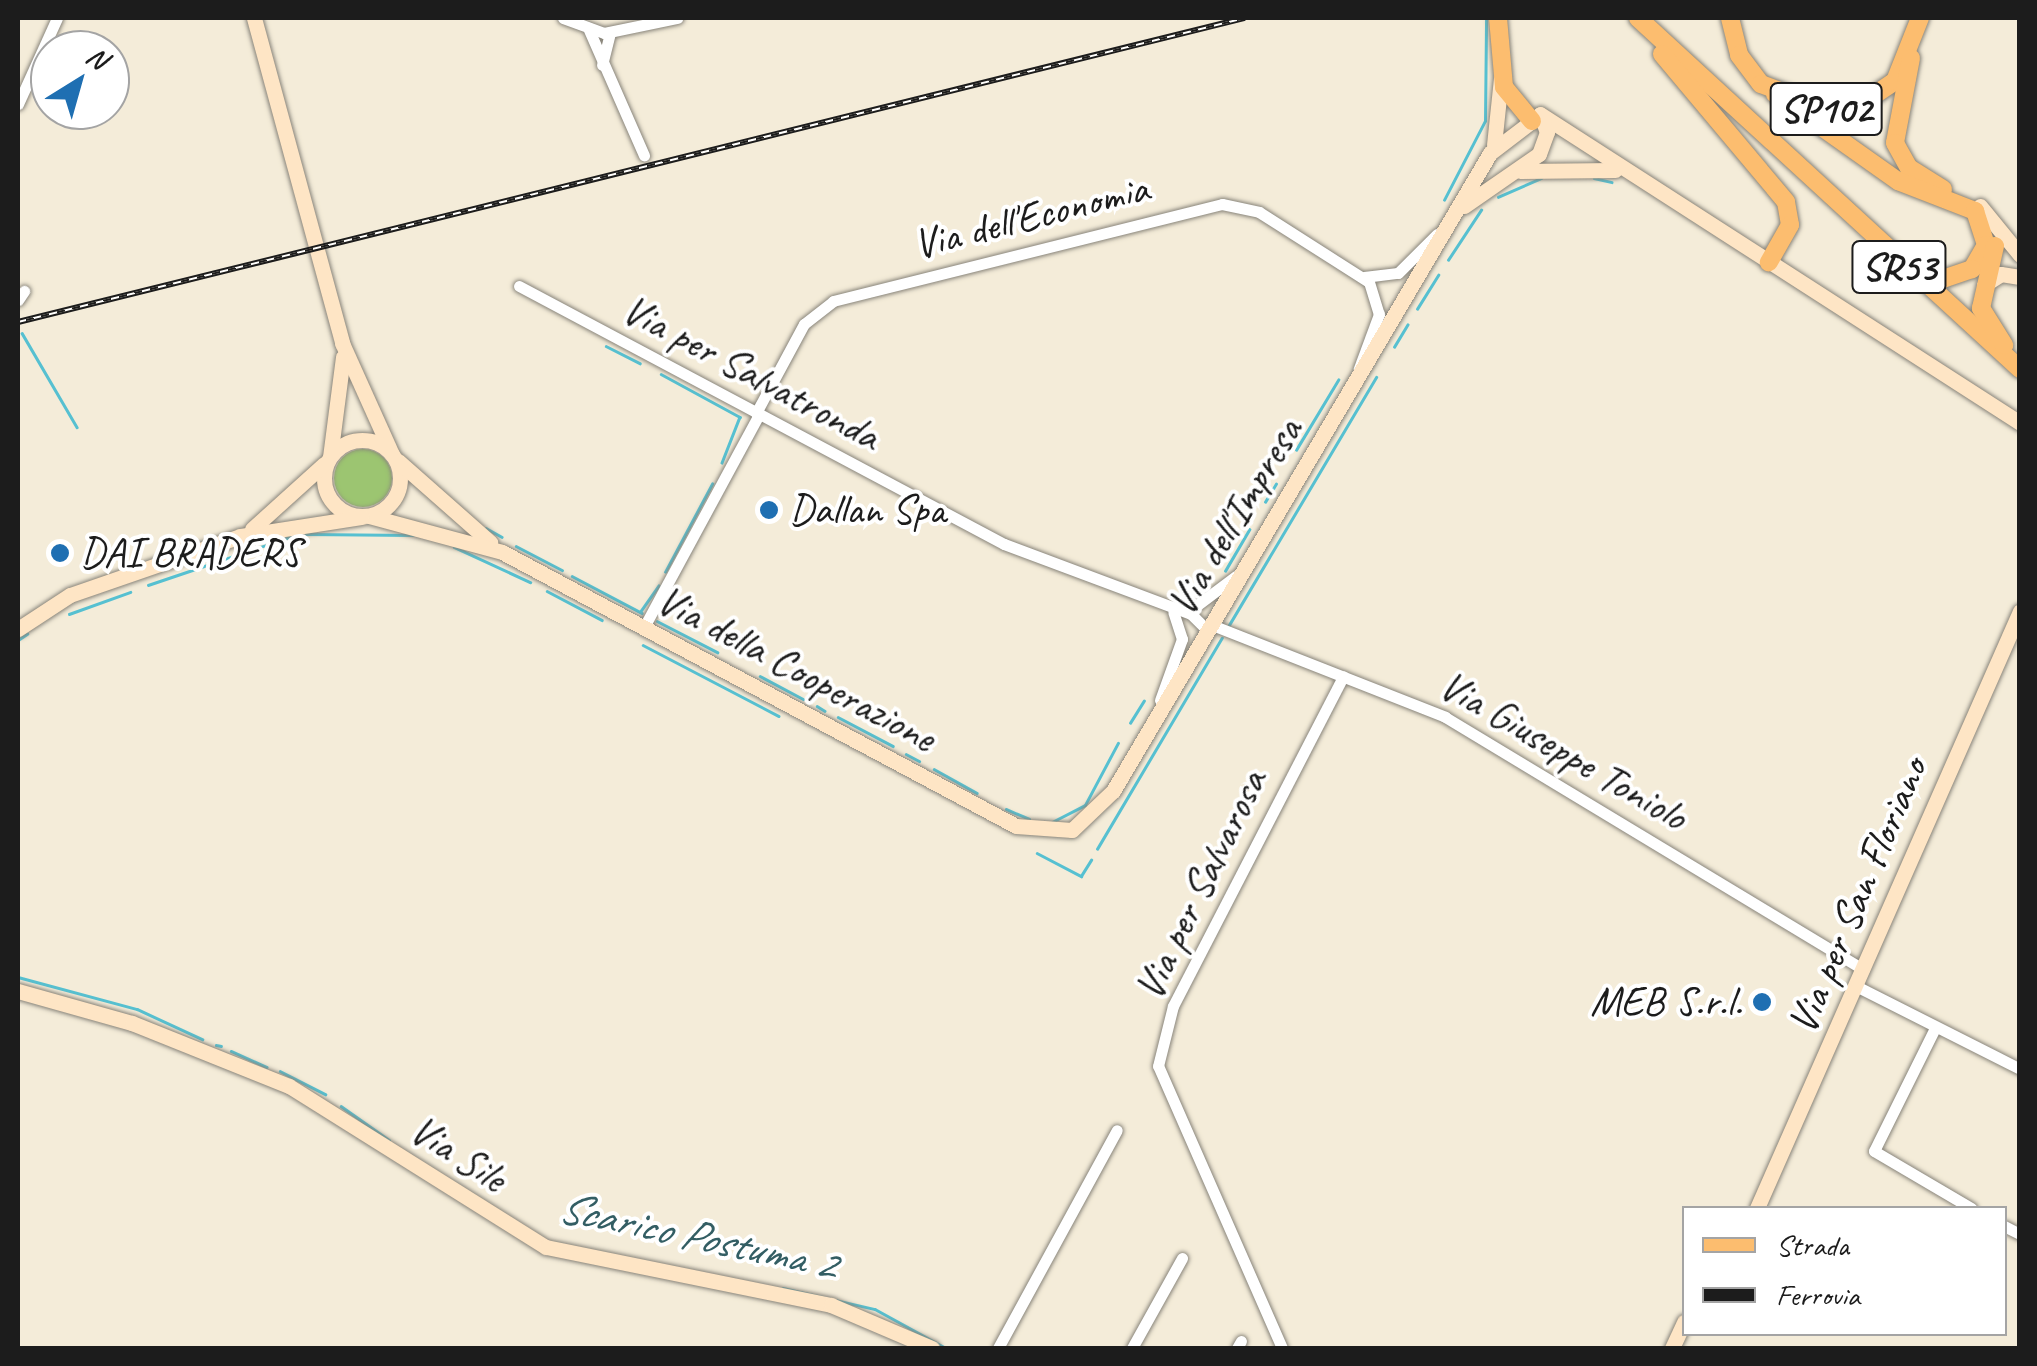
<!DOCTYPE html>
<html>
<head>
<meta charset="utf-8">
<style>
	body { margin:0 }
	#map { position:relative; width:2037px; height:1366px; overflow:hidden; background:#f4ecd9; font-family:Caveat,sans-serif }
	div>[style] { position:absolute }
	.green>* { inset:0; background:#9cc571 }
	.round { border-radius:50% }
	.stream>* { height:2.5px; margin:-1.25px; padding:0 1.25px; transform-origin:1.25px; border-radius:1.25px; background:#56c0d1 }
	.roads { filter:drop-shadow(0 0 2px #88847a) drop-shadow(0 0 2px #88847a) }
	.street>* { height:11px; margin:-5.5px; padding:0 5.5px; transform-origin:5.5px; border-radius:5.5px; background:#fff }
	.secondary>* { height:15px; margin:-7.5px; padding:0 7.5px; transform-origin:7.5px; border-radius:7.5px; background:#fee5c5 }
	.secondary>.ring { margin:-7.5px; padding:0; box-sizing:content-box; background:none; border:15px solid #fee5c5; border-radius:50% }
	.primary>* { height:18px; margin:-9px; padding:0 9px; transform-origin:9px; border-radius:9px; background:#fcbd6f }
	.rail>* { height:6px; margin-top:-3px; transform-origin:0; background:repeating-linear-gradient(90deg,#fff 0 8px,#1c1c1c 0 16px); box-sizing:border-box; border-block:2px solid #1c1c1c }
	.dots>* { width:28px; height:28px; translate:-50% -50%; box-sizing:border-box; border:5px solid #fff; border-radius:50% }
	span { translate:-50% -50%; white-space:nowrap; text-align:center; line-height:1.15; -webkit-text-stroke:8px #fff; paint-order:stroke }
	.shield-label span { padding:2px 8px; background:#fff; border:2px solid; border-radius:8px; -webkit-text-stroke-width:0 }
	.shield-label { font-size:40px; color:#1c1c1c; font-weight:700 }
	.street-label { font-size:42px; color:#1c1c1c }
	.poi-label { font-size:42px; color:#1c1c1c }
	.left { translate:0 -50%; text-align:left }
	.right { translate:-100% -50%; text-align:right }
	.water-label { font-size:45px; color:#335e64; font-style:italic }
	.frame { position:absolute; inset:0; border:20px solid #1c1c1c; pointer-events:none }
	.legend { position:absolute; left:1682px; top:1206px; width:325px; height:130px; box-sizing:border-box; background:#fff; border:2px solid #a4a4a4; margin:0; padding:12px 18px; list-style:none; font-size:30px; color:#1c1c1c }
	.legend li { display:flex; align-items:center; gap:20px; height:50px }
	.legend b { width:50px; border:2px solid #a4a4a4 }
	.north { position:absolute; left:30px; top:30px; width:100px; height:100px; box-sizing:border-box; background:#fff; border:2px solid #a4a4a4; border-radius:50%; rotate:37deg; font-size:28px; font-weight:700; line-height:40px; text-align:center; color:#1c1c1c }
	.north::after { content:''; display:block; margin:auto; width:35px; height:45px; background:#1f6fb2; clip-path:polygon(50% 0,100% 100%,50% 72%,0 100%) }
</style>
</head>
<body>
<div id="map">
	<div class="green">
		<div class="round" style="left:334px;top:449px;width:58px;height:58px"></div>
	</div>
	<div class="stream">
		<div style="left:1594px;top:178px;width:18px;rotate:13deg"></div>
		<div style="left:1498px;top:197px;width:47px;rotate:-23.8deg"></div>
		<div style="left:1444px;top:200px;width:89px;rotate:-62.6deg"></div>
		<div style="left:1485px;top:121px;width:103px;rotate:-89.4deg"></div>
		<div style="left:1448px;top:260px;width:60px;rotate:-56.6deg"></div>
		<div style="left:1417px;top:309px;width:40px;rotate:-58deg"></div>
		<div style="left:22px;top:333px;width:109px;rotate:59.7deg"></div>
		<div style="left:606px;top:346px;width:38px;rotate:27deg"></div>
		<div style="left:1394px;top:347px;width:26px;rotate:-59deg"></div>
		<div style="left:661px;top:374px;width:90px;rotate:28.6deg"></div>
		<div style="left:740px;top:417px;width:49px;rotate:111.4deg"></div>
		<div style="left:1296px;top:450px;width:82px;rotate:-59deg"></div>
		<div style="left:1265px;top:502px;width:21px;rotate:-59deg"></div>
		<div style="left:486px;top:528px;width:18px;rotate:29deg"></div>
		<div style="left:306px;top:534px;width:107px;rotate:0.5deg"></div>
		<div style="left:516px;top:546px;width:52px;rotate:27.6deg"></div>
		<div style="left:454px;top:547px;width:84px;rotate:24.7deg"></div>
		<div style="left:1225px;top:571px;width:48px;rotate:-59.7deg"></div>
		<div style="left:665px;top:572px;width:100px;rotate:-61.9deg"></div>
		<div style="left:572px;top:576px;width:79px;rotate:27.9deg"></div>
		<div style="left:148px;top:585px;width:150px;rotate:-18.7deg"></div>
		<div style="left:547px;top:591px;width:62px;rotate:27.8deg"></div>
		<div style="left:640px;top:612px;width:32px;rotate:-55deg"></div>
		<div style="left:69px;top:614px;width:65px;rotate:-19.8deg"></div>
		<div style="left:657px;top:621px;width:68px;rotate:27.3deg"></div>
		<div style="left:1229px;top:625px;width:288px;rotate:-59.3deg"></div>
		<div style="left:18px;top:640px;width:11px;rotate:-34deg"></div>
		<div style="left:643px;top:645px;width:153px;rotate:27.6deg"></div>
		<div style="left:760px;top:676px;width:49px;rotate:28.1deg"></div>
		<div style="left:817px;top:706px;width:9px;rotate:32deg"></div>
		<div style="left:838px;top:717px;width:62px;rotate:27.8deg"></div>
		<div style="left:1130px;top:723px;width:26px;rotate:-58deg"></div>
		<div style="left:906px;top:754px;width:15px;rotate:28deg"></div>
		<div style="left:934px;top:769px;width:49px;rotate:29.2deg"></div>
		<div style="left:1006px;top:809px;width:25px;rotate:23deg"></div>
		<div style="left:1052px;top:822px;width:37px;rotate:-27deg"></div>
		<div style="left:1085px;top:805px;width:70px;rotate:-62deg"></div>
		<div style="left:1097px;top:849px;width:245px;rotate:-59.4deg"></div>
		<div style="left:1037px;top:853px;width:50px;rotate:27.6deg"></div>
		<div style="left:1081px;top:876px;width:19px;rotate:-58deg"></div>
		<div style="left:18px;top:977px;width:123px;rotate:15.1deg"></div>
		<div style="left:137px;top:1009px;width:72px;rotate:24.8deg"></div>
		<div style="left:216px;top:1045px;width:5px;rotate:11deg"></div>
		<div style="left:231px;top:1051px;width:39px;rotate:24deg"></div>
		<div style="left:280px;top:1071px;width:51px;rotate:27.1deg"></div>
		<div style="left:341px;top:1106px;width:59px;rotate:35.3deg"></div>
		<div style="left:783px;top:1288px;width:94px;rotate:12.9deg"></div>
		<div style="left:875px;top:1309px;width:81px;rotate:28.8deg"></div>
	</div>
	<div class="roads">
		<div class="street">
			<div style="left:563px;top:18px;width:44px;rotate:20.1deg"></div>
			<div style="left:604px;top:33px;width:75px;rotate:-11.6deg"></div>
			<div style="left:589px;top:30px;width:137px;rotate:66.3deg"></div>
			<div style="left:602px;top:65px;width:34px;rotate:-76deg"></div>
			<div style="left:18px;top:104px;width:94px;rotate:-65.6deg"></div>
			<div style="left:1364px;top:277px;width:34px;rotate:-7deg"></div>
			<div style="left:1398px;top:273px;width:55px;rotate:-45deg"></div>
			<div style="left:519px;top:286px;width:549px;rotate:28.01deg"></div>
			<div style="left:1004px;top:544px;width:200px;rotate:20.5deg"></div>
			<div style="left:1191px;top:614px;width:24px;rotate:45deg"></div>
			<div style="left:18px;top:300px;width:11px;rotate:-56deg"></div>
			<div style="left:756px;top:413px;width:101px;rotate:-61.7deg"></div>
			<div style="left:804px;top:324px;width:37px;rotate:-38deg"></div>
			<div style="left:833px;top:301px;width:401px;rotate:-14deg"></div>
			<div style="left:1222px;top:204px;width:38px;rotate:12deg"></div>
			<div style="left:1259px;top:212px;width:130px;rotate:32.5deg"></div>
			<div style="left:1369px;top:282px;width:34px;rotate:73deg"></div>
			<div style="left:1379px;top:314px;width:58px;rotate:110.3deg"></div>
			<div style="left:1188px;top:612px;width:60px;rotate:-36.9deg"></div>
			<div style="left:1212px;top:625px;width:251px;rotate:21.5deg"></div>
			<div style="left:1445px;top:717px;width:489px;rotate:31.1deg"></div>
			<div style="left:644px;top:627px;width:242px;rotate:-61.6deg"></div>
			<div style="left:1160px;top:700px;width:65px;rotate:-70.2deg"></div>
			<div style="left:1182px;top:639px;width:28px;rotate:-108deg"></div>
			<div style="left:1858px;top:987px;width:182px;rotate:26.8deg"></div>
			<div style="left:1935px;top:1028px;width:137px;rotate:116.4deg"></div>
			<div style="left:1874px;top:1151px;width:113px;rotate:30.4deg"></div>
			<div style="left:2004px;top:1226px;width:18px;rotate:27deg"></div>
			<div style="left:998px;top:1348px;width:248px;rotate:-61.4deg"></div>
			<div style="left:1132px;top:1348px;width:103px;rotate:-60.9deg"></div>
			<div style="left:1237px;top:1348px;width:8px;rotate:-60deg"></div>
			<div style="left:1282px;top:1348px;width:308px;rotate:-113.7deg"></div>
			<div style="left:1158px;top:1066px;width:62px;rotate:-76deg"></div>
			<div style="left:1173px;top:1006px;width:371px;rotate:-62.7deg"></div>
		</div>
		<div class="secondary">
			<div style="left:254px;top:18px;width:337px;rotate:74.8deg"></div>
			<div style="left:342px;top:343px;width:122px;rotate:65.8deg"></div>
			<div style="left:1540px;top:114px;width:571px;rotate:32.77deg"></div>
			<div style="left:1494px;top:145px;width:67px;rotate:-84deg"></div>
			<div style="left:1520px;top:171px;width:95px;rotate:-0.6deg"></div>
			<div style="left:1464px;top:206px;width:91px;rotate:-34.7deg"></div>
			<div style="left:1539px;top:154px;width:23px;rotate:-70deg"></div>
			<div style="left:1547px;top:132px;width:19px;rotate:-111deg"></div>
			<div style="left:1980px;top:206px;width:63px;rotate:50.8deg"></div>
			<div style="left:1984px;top:285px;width:20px;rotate:-33deg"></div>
			<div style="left:2001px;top:274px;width:19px;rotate:9deg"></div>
			<div class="ring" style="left:324px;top:440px;width:61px;height:61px"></div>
			<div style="left:330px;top:457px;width:101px;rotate:-82.6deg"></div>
			<div style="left:398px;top:461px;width:123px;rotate:41.4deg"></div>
			<div style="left:369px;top:516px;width:138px;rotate:15.1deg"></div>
			<div style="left:502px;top:552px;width:582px;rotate:28.06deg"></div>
			<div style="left:1016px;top:826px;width:56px;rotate:4.1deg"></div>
			<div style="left:1072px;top:830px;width:57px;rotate:-43.6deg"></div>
			<div style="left:1113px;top:791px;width:741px;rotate:-59.42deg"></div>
			<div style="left:1490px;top:153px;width:53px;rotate:-37.3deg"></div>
			<div style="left:252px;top:529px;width:97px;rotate:-42.1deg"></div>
			<div style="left:18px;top:629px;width:62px;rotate:-33.2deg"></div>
			<div style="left:70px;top:595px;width:180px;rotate:-19.1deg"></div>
			<div style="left:240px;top:536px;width:123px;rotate:-8.9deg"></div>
			<div style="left:18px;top:991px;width:118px;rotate:15.7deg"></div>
			<div style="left:132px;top:1023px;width:169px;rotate:21.9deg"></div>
			<div style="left:289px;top:1086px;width:303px;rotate:32.1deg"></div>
			<div style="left:546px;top:1247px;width:291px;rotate:11.5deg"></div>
			<div style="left:831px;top:1305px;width:110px;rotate:23.1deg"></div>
			<div style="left:1757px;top:1208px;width:652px;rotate:-66.22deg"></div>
			<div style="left:1672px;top:1348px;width:29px;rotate:-65deg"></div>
		</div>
		<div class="primary">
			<div style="left:1498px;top:18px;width:69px;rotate:85deg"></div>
			<div style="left:1504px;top:87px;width:44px;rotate:50.5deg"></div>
			<div style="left:1638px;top:18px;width:519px;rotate:42.58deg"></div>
			<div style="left:1730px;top:18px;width:38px;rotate:76deg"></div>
			<div style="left:1739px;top:55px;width:36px;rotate:53deg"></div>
			<div style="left:1761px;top:84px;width:72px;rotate:20.5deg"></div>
			<div style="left:1828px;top:109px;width:37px;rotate:-11deg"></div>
			<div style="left:1864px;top:102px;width:37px;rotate:-34deg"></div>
			<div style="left:1895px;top:81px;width:68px;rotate:-68.4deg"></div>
			<div style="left:1662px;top:54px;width:193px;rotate:50deg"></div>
			<div style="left:1786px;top:202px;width:23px;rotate:80deg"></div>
			<div style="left:1790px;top:225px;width:43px;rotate:119.6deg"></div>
			<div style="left:1911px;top:58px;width:86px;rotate:100.7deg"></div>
			<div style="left:1895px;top:143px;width:29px;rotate:61deg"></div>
			<div style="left:1909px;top:168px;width:40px;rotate:32deg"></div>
			<div style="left:1775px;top:94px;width:151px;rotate:35.3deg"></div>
			<div style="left:1898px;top:181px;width:83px;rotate:21.3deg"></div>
			<div style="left:1975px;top:211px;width:36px;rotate:72deg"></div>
			<div style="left:1986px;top:245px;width:28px;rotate:120deg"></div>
			<div style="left:1972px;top:269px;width:34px;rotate:161deg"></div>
			<div style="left:1940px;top:280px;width:34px;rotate:-152deg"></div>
			<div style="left:1995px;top:246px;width:64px;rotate:102.7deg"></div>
			<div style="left:1981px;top:308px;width:44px;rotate:58.1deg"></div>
		</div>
	</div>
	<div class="rail">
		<div style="left:18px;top:322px;width:1264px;rotate:-13.92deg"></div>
	</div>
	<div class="dots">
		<div style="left:769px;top:510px;background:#1f6fb2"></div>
		<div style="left:60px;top:553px;background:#1f6fb2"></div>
		<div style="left:1762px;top:1002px;background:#1f6fb2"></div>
	</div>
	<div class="shield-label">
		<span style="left:1826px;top:109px">SP102</span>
		<span style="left:1899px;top:267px">SR53</span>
	</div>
	<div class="street-label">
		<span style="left:1031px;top:217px;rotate:-14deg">Via dell'Economia</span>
		<span style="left:751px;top:373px;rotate:28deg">Via per Salvatronda</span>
		<span style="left:1235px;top:517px;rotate:-59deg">Via dell'Impresa</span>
		<span style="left:796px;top:669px;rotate:28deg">Via della Cooperazione</span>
		<span style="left:1563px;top:751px;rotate:30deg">Via Giuseppe Toniolo</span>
		<span style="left:1201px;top:885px;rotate:-64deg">Via per Salvarosa</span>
		<span style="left:1858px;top:896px;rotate:-67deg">Via per San Floriano</span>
		<span style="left:458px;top:1154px;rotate:33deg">Via Sile</span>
	</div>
	<div class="poi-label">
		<span class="left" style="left:789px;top:510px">Dallan Spa</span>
		<span class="left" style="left:80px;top:553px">DAI BRADERS</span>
		<span class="right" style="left:1742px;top:1002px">MEB S.r.l.</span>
	</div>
	<div class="water-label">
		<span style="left:697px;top:1236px;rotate:12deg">Scarico Postuma 2</span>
	</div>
	<div class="frame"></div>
	<ul class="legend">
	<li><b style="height:12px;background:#fcbd6f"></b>Strada</li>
	<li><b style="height:12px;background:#1c1c1c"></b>Ferrovia</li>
	</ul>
	<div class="north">N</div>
</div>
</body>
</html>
